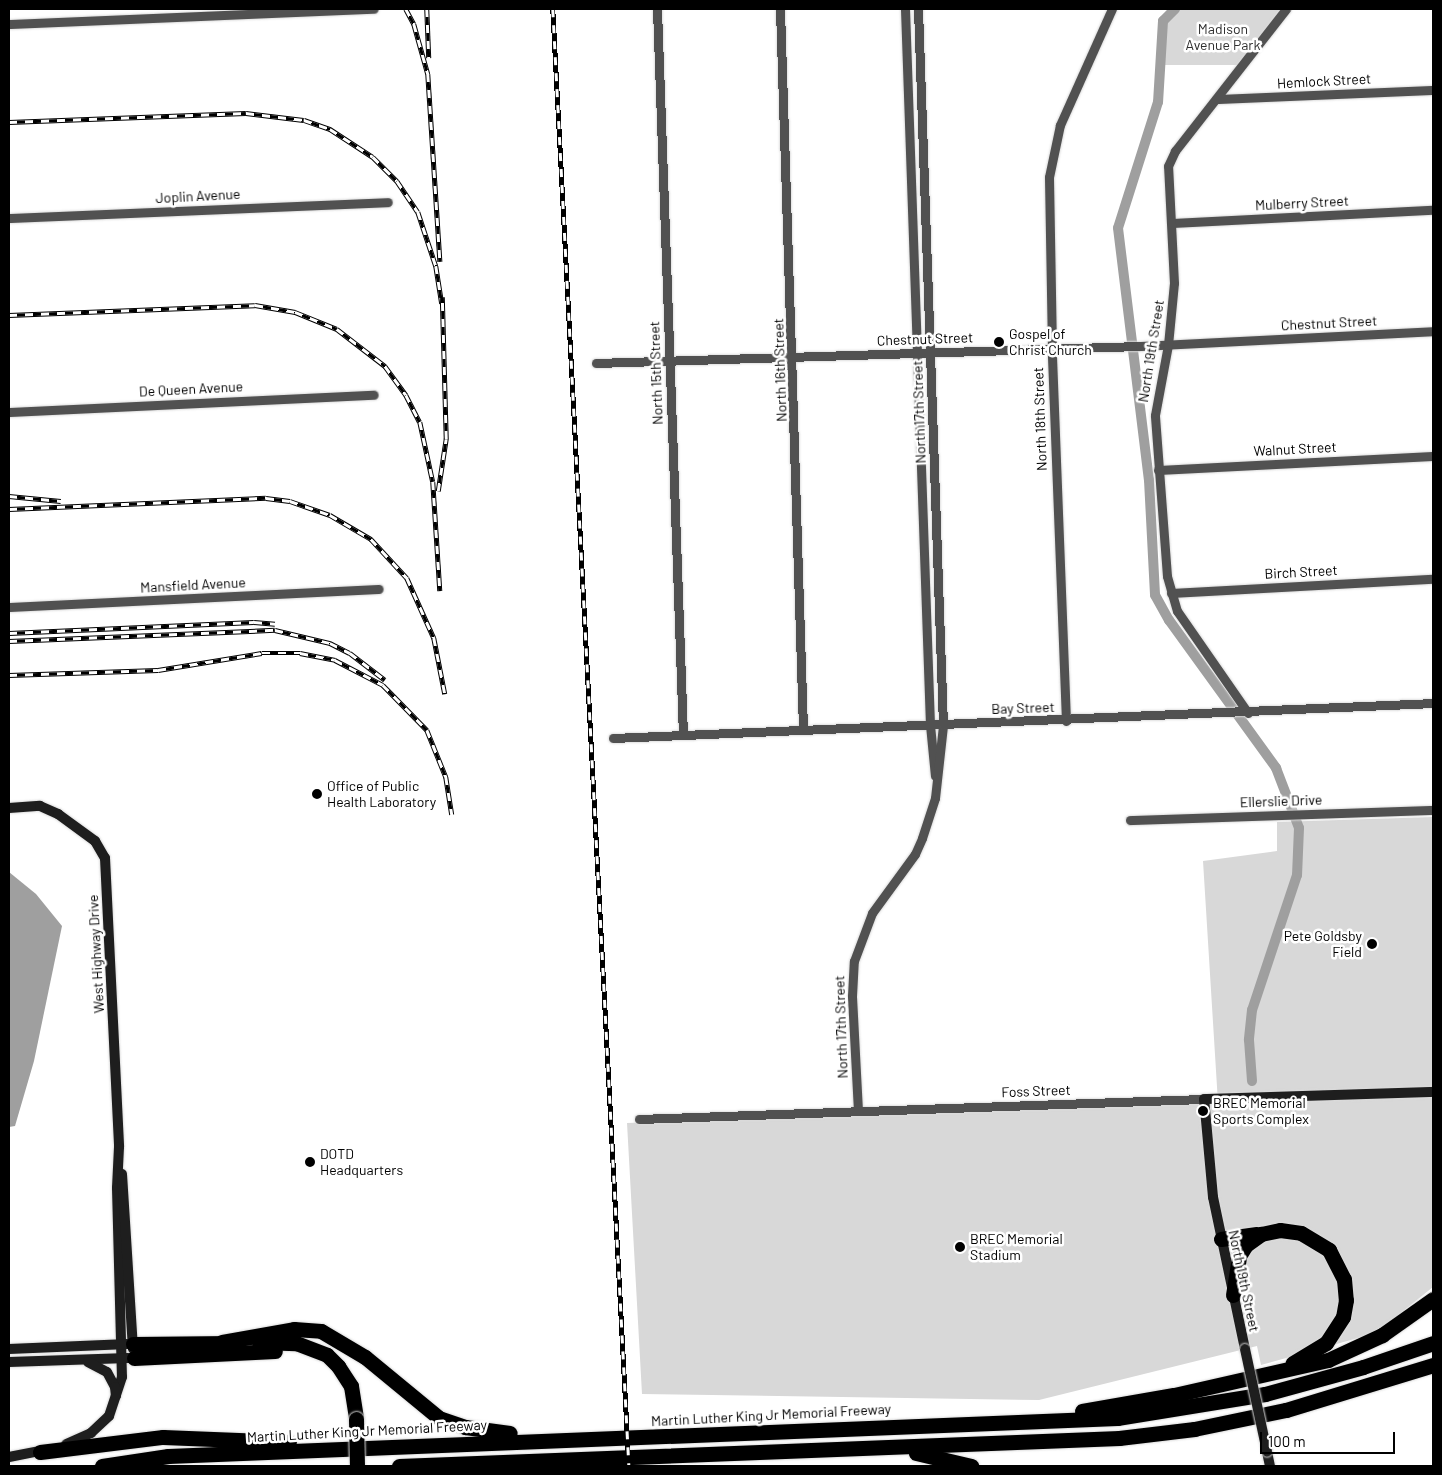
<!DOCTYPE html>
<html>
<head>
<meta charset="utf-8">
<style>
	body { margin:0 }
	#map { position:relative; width:1442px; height:1475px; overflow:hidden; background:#fff; font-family:Barlow,sans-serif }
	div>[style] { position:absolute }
	.green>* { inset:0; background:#d8d8d8 }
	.water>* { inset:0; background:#9f9f9f }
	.canal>* { height:10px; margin:-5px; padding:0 5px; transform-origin:5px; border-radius:5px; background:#9f9f9f }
	.roads { filter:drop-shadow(0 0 1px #dbdbdb) drop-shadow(0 0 1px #dbdbdb) }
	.street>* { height:9px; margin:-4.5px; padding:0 4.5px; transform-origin:4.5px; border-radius:4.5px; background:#515151 }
	.secondary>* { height:10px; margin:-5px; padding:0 5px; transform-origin:5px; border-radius:5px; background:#1e1e1e }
	.highway>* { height:15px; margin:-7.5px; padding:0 7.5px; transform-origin:7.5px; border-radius:7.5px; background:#000 }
	.rail>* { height:4.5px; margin-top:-2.25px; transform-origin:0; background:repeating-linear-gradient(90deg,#fff 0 8px,#000 0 16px); box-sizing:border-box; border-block:1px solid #000 }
	.bridges { filter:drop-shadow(0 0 1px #dbdbdb) drop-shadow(0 0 1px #dbdbdb) }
	.secondary-bridge>* { height:10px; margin:-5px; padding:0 5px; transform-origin:5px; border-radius:5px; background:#1e1e1e }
	.highway-bridge>* { height:15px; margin:-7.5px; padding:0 7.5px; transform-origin:7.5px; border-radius:7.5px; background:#000 }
	.dots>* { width:14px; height:14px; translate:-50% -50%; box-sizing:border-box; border:2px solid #fff; border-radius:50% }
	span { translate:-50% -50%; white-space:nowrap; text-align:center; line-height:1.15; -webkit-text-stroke:5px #fff; paint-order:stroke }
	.park-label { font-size:14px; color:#2f2f2f }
	.street-label { font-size:14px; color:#000 }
	.poi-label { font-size:14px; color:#000 }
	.left { translate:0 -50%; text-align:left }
	.right { translate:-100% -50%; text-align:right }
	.frame { position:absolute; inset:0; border:10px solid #000; pointer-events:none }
	.scale { position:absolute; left:1260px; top:1432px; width:135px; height:22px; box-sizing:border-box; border:2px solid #000; border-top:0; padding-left:6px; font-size:15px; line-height:18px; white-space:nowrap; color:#000; -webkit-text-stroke:4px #fff; paint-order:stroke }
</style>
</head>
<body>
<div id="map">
	<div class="green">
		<div style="clip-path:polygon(1175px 9px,1286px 9px,1243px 65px,1159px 65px,1163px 21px)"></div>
		<div style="clip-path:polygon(1433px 817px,1433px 1287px,1376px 1333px,1261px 1365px,1257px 1346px,1039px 1400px,642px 1394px,627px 1123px,1218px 1103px,1203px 861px,1277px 851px,1277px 822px)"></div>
	</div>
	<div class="water">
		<div style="clip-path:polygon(9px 872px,36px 894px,62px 926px,34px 1061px,15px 1126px,9px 1127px)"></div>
	</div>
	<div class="canal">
		<div style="left:1175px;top:9px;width:17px;rotate:135deg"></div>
		<div style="left:1163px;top:21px;width:81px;rotate:93.5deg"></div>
		<div style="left:1158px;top:102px;width:132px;rotate:107.6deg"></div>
		<div style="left:1118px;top:228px;width:254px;rotate:83deg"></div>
		<div style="left:1149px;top:480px;width:115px;rotate:87deg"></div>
		<div style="left:1155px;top:595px;width:29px;rotate:61deg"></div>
		<div style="left:1169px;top:620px;width:183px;rotate:54.1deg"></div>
		<div style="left:1276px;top:768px;width:64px;rotate:69deg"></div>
		<div style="left:1299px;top:828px;width:47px;rotate:92.4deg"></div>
		<div style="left:1297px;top:875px;width:142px;rotate:108.4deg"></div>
		<div style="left:1252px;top:1010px;width:30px;rotate:96deg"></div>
		<div style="left:1249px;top:1040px;width:41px;rotate:85.8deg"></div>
	</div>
	<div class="roads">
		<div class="street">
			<div style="left:657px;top:9px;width:726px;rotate:87.95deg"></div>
			<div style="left:780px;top:9px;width:721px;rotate:88.17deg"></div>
			<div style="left:905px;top:9px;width:716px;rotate:88deg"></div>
			<div style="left:930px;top:725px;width:51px;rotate:84.4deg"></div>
			<div style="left:9px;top:24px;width:365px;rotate:-2.4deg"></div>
			<div style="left:1217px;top:99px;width:216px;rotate:-2.4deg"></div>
			<div style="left:9px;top:218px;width:379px;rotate:-2.4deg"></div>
			<div style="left:1172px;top:223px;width:261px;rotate:-2.9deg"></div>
			<div style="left:596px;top:363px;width:544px;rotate:-1.79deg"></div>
			<div style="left:1140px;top:346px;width:293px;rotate:-2.9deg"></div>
			<div style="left:9px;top:412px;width:365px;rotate:-2.7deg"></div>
			<div style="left:1158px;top:470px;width:275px;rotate:-2.9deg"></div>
			<div style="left:1171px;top:593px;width:262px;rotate:-3.1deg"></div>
			<div style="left:9px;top:607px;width:370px;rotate:-2.8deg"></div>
			<div style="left:1248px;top:713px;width:124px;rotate:-124.8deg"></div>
			<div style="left:1177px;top:611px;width:36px;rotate:-106deg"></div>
			<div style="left:1167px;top:576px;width:161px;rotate:-94.3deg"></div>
			<div style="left:1155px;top:415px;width:71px;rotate:-79.5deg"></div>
			<div style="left:1168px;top:345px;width:62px;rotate:-84.5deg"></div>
			<div style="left:1174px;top:283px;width:117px;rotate:-92.9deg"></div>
			<div style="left:1168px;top:166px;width:17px;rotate:-65deg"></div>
			<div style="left:1175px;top:151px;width:180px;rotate:-52deg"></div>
			<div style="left:1066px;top:721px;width:371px;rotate:-92.2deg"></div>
			<div style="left:1052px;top:350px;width:173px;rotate:-91deg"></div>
			<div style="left:1049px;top:177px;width:53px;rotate:-78.1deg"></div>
			<div style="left:1060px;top:125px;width:127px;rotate:-65.9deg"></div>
			<div style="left:613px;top:738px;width:821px;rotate:-2.44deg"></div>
			<div style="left:1130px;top:820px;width:303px;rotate:-1.9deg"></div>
			<div style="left:858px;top:1111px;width:115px;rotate:-93deg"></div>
			<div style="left:852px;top:996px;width:35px;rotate:-87deg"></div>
			<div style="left:854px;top:961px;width:51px;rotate:-69.4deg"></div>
			<div style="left:872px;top:913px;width:73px;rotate:-53.9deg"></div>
			<div style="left:915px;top:854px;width:17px;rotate:-66deg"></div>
			<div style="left:922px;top:838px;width:42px;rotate:-72deg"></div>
			<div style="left:935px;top:798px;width:73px;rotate:-83.7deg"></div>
			<div style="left:943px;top:725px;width:716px;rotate:-92deg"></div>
			<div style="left:639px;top:1119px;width:565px;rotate:-2.03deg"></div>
		</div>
		<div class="secondary">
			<div style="left:9px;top:808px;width:31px;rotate:-4deg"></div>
			<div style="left:40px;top:806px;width:20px;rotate:24deg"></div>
			<div style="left:58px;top:814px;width:46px;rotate:36.1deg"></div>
			<div style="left:95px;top:841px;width:20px;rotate:60deg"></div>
			<div style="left:105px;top:858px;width:289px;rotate:87.2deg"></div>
			<div style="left:119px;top:1147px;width:41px;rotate:92.8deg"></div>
			<div style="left:117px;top:1188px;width:189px;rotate:88.5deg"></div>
			<div style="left:122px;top:1377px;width:41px;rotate:108.4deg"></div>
			<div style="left:109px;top:1416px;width:25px;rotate:137deg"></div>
			<div style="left:91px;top:1433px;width:27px;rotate:156deg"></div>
			<div style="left:122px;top:1174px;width:175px;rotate:86.4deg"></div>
			<div style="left:9px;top:1349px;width:119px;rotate:-2.4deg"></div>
			<div style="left:1245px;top:1349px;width:155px;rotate:-101.9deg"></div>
			<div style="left:1213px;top:1197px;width:98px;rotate:-95.2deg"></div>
			<div style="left:1204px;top:1099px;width:229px;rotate:-1.8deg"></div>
			<div style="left:9px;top:1362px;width:119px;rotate:-1.9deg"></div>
			<div style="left:88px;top:1362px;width:21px;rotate:28deg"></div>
			<div style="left:107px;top:1372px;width:17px;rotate:62deg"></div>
			<div style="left:115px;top:1387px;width:9px;rotate:84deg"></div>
			<div style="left:1267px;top:1452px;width:14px;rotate:78deg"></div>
			<div style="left:9px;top:1457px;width:37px;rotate:-11deg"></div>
		</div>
		<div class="highway">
			<div style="left:1221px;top:1239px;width:36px;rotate:-8deg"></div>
			<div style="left:1233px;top:1295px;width:39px;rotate:-81deg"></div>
			<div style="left:1239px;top:1256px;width:13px;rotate:-58deg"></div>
			<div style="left:1246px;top:1245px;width:19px;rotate:-36deg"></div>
			<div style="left:1261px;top:1234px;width:19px;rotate:-12deg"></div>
			<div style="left:1280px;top:1230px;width:21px;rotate:8deg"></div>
			<div style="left:1301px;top:1233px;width:33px;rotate:31deg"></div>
			<div style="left:1329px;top:1250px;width:33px;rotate:63deg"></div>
			<div style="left:1344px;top:1279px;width:21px;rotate:85deg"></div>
			<div style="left:1346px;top:1300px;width:17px;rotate:100deg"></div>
			<div style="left:1343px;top:1317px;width:31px;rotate:123deg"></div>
			<div style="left:1326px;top:1343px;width:39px;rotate:149deg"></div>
			<div style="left:222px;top:1342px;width:73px;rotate:-10.2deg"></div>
			<div style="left:294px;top:1329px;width:27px;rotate:4deg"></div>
			<div style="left:321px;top:1331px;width:51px;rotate:30.6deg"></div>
			<div style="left:365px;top:1357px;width:96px;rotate:39.5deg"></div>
			<div style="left:439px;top:1418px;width:28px;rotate:19deg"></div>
			<div style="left:465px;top:1427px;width:45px;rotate:7.6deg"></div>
			<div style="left:259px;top:1342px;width:37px;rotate:2deg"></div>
			<div style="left:296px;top:1343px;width:33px;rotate:21deg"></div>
			<div style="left:327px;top:1355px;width:16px;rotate:45deg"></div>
			<div style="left:338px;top:1366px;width:24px;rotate:57deg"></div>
			<div style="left:351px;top:1386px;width:33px;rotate:81deg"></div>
			<div style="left:133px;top:1344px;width:98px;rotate:-0.6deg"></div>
			<div style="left:134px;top:1358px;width:141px;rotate:-2.8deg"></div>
			<div style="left:1082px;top:1411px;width:93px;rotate:-9.9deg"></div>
			<div style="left:1174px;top:1395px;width:158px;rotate:-12.8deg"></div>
			<div style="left:1328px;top:1360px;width:60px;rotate:-24.8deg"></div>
			<div style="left:1382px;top:1335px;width:62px;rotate:-35.2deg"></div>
			<div style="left:40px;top:1452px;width:124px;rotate:-7deg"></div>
			<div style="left:163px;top:1437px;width:126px;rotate:2.3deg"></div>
			<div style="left:916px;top:1453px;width:57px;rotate:13.3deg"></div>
			<div style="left:102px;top:1466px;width:67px;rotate:-8.6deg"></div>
			<div style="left:168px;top:1456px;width:950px;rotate:-2.29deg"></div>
			<div style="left:1117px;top:1418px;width:150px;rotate:-9.2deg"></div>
			<div style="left:1265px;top:1394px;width:102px;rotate:-15.4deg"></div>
			<div style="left:1363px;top:1367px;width:74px;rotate:-18.9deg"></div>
			<div style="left:399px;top:1466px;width:721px;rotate:-2.23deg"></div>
			<div style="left:1119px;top:1438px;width:76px;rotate:-6.8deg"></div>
			<div style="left:1194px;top:1429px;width:94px;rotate:-11.7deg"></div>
			<div style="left:1286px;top:1410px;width:154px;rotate:-17deg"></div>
		</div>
	</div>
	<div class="rail">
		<div style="left:406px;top:9px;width:17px;rotate:62deg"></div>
		<div style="left:414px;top:24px;width:52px;rotate:74.4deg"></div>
		<div style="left:428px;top:74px;width:188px;rotate:86.3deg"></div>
		<div style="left:427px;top:9px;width:49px;rotate:87.7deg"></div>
		<div style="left:553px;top:9px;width:1459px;rotate:87.01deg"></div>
		<div style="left:9px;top:122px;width:237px;rotate:-2.2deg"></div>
		<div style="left:246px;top:113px;width:58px;rotate:6.9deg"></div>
		<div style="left:304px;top:120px;width:28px;rotate:19deg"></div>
		<div style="left:330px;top:129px;width:51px;rotate:33.1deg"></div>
		<div style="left:373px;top:157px;width:34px;rotate:45deg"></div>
		<div style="left:397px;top:181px;width:37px;rotate:56deg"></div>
		<div style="left:418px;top:212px;width:57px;rotate:71.6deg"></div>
		<div style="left:436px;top:266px;width:38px;rotate:81deg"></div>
		<div style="left:9px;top:315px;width:246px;rotate:-2.3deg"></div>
		<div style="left:255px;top:305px;width:41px;rotate:9.9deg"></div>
		<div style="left:295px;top:312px;width:45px;rotate:22deg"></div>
		<div style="left:337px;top:329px;width:61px;rotate:37.6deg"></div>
		<div style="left:385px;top:366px;width:36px;rotate:54deg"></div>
		<div style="left:406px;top:395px;width:30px;rotate:63deg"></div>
		<div style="left:420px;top:422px;width:61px;rotate:77.8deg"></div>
		<div style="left:433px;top:482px;width:109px;rotate:86.3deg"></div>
		<div style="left:438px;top:491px;width:53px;rotate:-81.3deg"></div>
		<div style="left:446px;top:439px;width:142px;rotate:-91.6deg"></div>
		<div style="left:9px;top:496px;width:52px;rotate:5.5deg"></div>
		<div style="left:9px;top:509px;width:257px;rotate:-2.5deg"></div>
		<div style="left:266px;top:498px;width:24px;rotate:7deg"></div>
		<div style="left:290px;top:501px;width:42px;rotate:19.3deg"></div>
		<div style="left:330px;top:515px;width:48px;rotate:30.3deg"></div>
		<div style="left:371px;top:539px;width:53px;rotate:47.3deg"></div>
		<div style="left:407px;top:578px;width:66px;rotate:65.8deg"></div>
		<div style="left:434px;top:638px;width:57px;rotate:78.9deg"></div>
		<div style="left:9px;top:633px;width:245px;rotate:-2.6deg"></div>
		<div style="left:254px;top:622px;width:21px;rotate:5deg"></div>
		<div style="left:9px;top:641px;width:266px;rotate:-2.4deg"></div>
		<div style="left:275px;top:630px;width:57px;rotate:13.3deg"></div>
		<div style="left:330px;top:643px;width:22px;rotate:27deg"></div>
		<div style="left:350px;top:653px;width:44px;rotate:37.6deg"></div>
		<div style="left:9px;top:675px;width:149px;rotate:-1.9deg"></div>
		<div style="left:158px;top:670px;width:105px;rotate:-9.3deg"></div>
		<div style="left:262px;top:653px;width:38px"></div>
		<div style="left:300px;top:653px;width:36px;rotate:11deg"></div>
		<div style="left:335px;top:660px;width:54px;rotate:27.5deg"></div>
		<div style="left:383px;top:685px;width:63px;rotate:45.6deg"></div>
		<div style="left:427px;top:730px;width:51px;rotate:68deg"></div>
		<div style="left:446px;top:777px;width:38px;rotate:81deg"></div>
	</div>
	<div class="bridges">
		<div class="secondary-bridge">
			<div style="left:1245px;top:1349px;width:105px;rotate:77.9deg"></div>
		</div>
		<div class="highway-bridge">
			<div style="left:356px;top:1419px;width:47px;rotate:88.8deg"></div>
		</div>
	</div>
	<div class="dots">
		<div style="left:999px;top:342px;background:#000"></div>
		<div style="left:317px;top:794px;background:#000"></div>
		<div style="left:1372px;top:944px;background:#000"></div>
		<div style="left:1203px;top:1111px;background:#000"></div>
		<div style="left:310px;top:1162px;background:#000"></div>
		<div style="left:960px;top:1247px;background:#000"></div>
	</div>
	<div class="park-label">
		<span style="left:1223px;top:37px">Madison<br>Avenue Park</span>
	</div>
	<div class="street-label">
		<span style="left:1324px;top:81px;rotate:-3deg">Hemlock Street</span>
		<span style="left:198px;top:196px;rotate:-3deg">Joplin Avenue</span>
		<span style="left:1302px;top:203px;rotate:-3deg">Mulberry Street</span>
		<span style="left:1329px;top:323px;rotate:-3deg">Chestnut Street</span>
		<span style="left:925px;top:339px;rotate:-2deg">Chestnut Street</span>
		<span style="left:1151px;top:351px;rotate:-81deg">North 19th Street</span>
		<span style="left:780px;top:370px;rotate:-92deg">North 16th Street</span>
		<span style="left:656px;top:373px;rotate:-92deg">North 15th Street</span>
		<span style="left:191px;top:389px;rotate:-3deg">De Queen Avenue</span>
		<span style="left:919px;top:412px;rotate:-92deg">North 17th Street</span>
		<span style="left:1040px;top:419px;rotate:-92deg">North 18th Street</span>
		<span style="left:1295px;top:449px;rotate:-3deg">Walnut Street</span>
		<span style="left:1301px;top:572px;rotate:-3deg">Birch Street</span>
		<span style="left:193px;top:585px;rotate:-3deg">Mansfield Avenue</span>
		<span style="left:1023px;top:708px;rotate:-2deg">Bay Street</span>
		<span style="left:1281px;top:801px;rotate:-2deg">Ellerslie Drive</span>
		<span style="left:96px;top:954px;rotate:-93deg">West Highway Drive</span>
		<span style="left:841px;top:1027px;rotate:-92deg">North 17th Street</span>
		<span style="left:1036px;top:1091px;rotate:-2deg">Foss Street</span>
		<span style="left:1244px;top:1281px;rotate:78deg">North 19th Street</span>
		<span style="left:771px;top:1415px;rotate:-3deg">Martin Luther King Jr Memorial Freeway</span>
		<span style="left:367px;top:1431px;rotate:-3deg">Martin Luther King Jr Memorial Freeway</span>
	</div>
	<div class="poi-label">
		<span class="left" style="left:1009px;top:342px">Gospel of<br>Christ Church</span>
		<span class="left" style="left:327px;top:794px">Office of Public<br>Health Laboratory</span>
		<span class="right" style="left:1362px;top:944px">Pete Goldsby<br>Field</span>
		<span class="left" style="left:1213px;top:1111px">BREC Memorial<br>Sports Complex</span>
		<span class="left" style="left:320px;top:1162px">DOTD<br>Headquarters</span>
		<span class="left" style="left:970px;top:1247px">BREC Memorial<br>Stadium</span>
	</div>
	<div class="frame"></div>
	<div class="scale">100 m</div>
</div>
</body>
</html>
